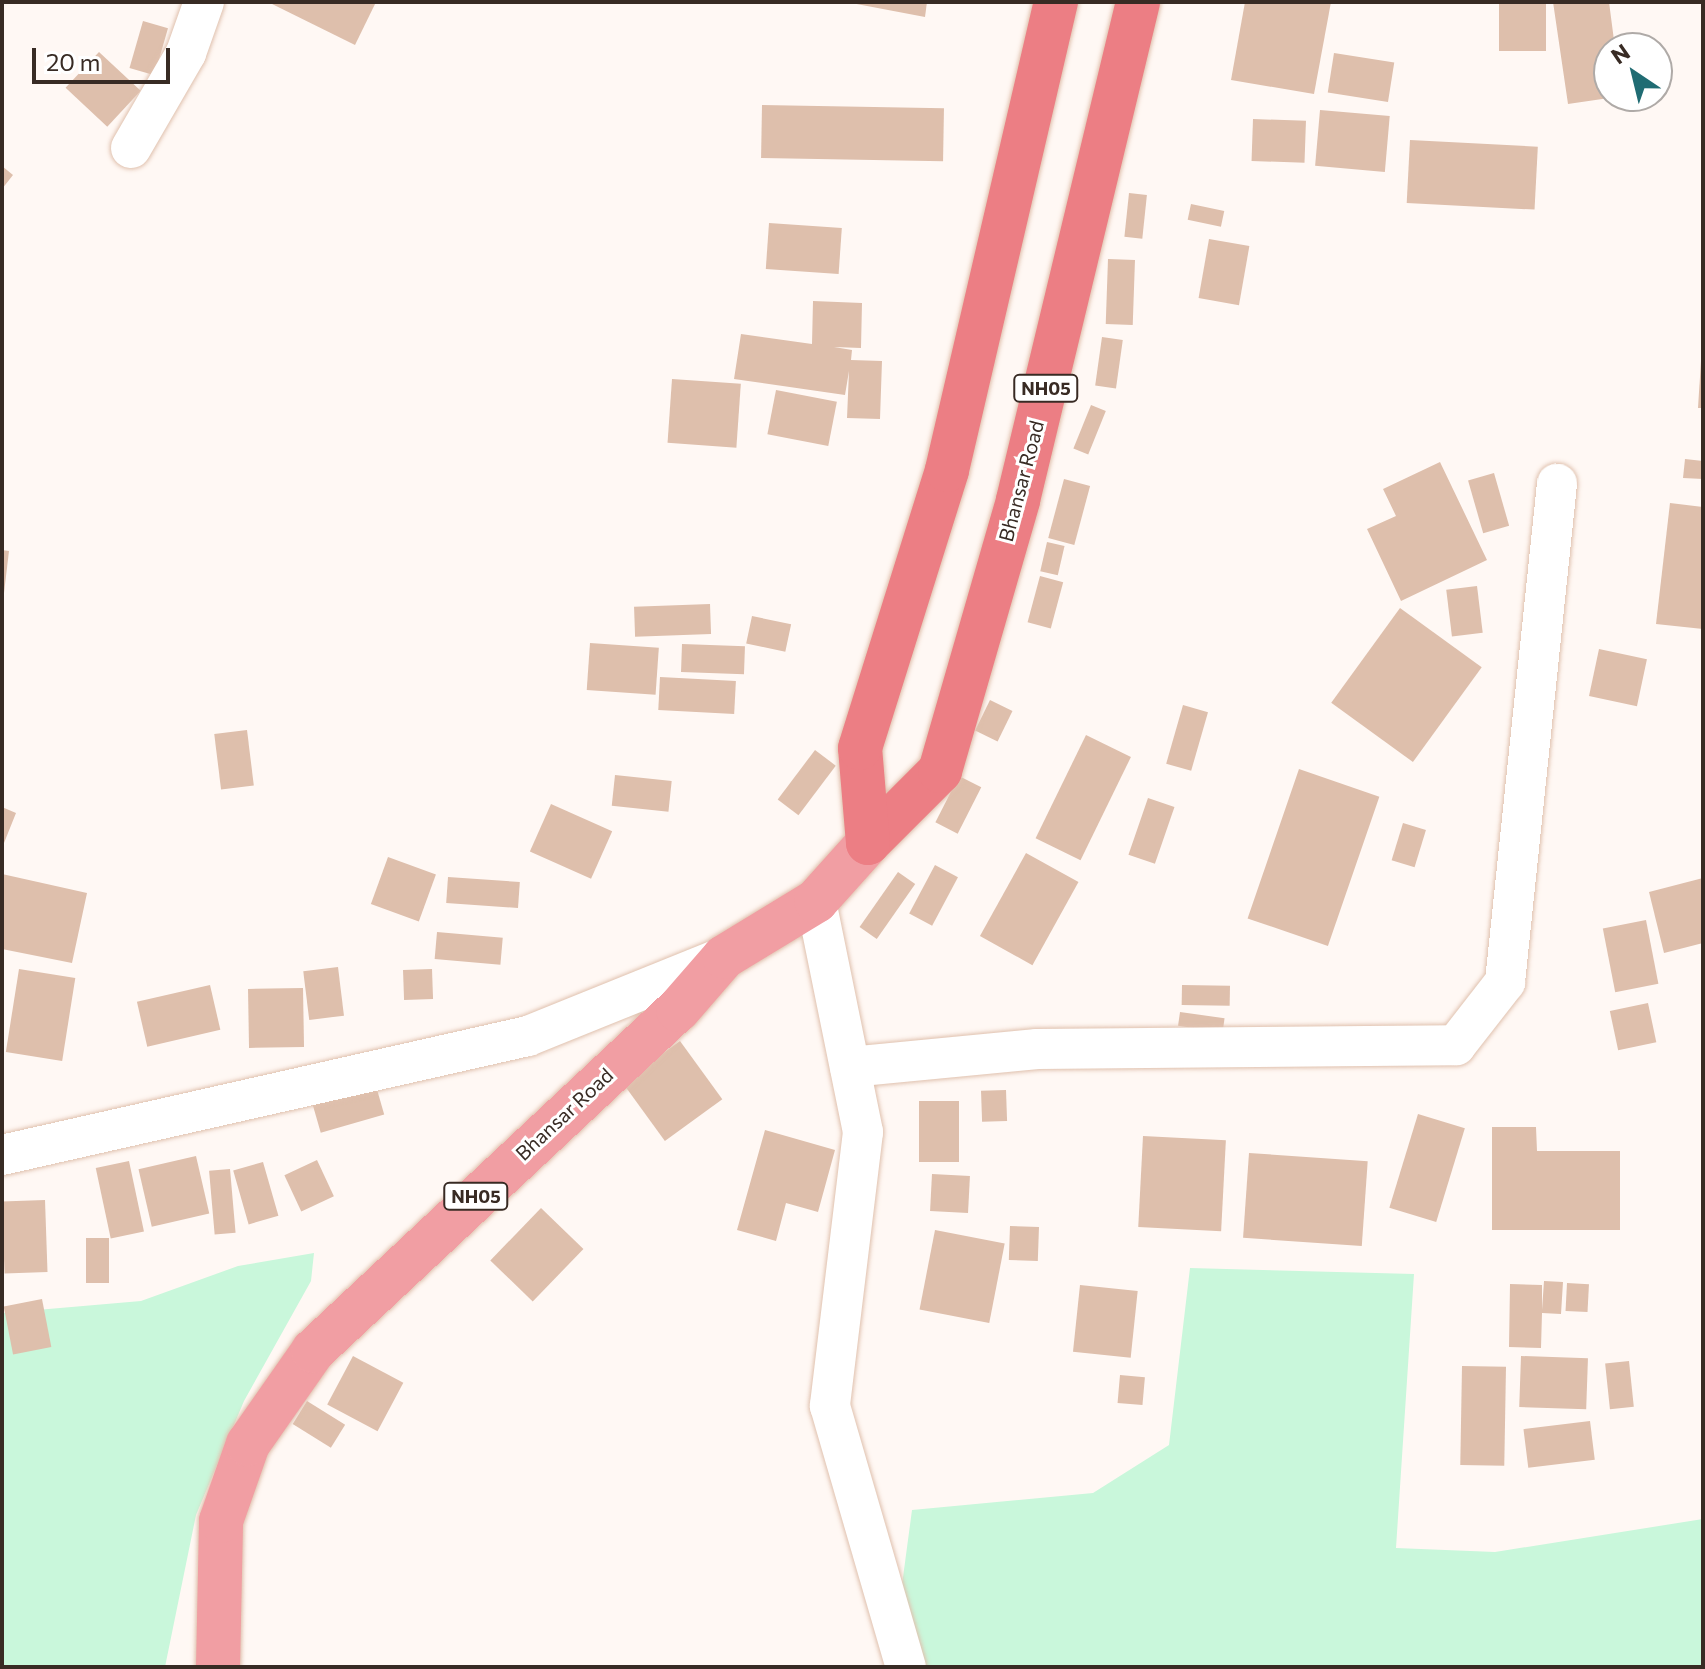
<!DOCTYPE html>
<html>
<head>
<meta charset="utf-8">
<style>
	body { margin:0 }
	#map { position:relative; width:1705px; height:1669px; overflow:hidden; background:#fff8f4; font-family:Commissioner,sans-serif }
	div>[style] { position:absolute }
	.green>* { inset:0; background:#c9f7db }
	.building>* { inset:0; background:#debfac; transform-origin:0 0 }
	.roads { filter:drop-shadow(0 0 2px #e0c1ae) drop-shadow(0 0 2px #e0c1ae) }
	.minor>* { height:40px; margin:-20px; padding:0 20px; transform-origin:20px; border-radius:20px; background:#fff }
	.primary>* { height:44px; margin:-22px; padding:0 22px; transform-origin:22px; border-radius:22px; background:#f19ea3 }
	.trunk>* { height:44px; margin:-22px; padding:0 22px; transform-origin:22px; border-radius:22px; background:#ec7e84 }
	span { translate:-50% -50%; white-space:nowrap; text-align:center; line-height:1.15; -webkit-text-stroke:6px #fff; paint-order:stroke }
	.shield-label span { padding:2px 6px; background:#fff; border:2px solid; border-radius:6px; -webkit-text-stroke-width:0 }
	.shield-label { font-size:18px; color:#382b24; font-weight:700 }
	.street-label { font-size:20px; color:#382b24 }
	.frame { position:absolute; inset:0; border:4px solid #382b24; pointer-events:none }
	.north { position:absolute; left:1593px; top:32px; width:80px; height:80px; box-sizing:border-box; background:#fff; border:2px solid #afaaa7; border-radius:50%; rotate:325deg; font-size:22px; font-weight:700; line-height:32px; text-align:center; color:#382b24 }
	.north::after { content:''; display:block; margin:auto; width:28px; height:36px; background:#206c73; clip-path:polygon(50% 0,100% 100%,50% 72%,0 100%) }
	.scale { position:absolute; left:32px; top:48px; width:138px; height:36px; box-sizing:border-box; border:4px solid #382b24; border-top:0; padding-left:10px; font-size:24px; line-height:28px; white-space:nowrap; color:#382b24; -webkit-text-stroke:6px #fff; paint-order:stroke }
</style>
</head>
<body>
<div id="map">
	<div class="green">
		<div style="clip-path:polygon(314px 1253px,311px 1281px,244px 1401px,196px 1515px,165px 1667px,2px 1667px,2px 1313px,141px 1301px,238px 1266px)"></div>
		<div style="clip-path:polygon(1190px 1268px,1414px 1274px,1396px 1548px,1495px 1552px,1703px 1519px,1703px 1667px,891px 1667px,912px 1510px,1093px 1493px,1169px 1445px)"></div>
	</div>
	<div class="building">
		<div style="clip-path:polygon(268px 2px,376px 2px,355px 45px)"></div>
		<div style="clip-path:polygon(846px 2px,927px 2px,925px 17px)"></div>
		<div style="clip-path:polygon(1245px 2px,1331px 2px,1314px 94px,1231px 80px)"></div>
		<div style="left:1499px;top:2px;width:47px;height:49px"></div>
		<div style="clip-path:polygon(1553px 2px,1609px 2px,1615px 48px,1609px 48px,1609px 98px,1568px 104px)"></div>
		<div style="left:143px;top:21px;width:26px;height:49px;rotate:16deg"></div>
		<div style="left:99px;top:52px;width:57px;height:49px;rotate:43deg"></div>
		<div style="left:1334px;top:53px;width:61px;height:40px;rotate:9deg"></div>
		<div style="left:762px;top:105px;width:182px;height:53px;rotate:1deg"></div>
		<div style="left:1320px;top:110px;width:70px;height:56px;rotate:5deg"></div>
		<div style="left:1253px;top:119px;width:53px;height:42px;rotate:2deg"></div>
		<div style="left:1410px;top:140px;width:128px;height:63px;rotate:3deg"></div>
		<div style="clip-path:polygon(2px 166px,13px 175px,2px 189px)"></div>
		<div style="left:1129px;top:193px;width:18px;height:44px;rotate:6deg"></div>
		<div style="left:1191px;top:204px;width:34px;height:16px;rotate:12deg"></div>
		<div style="left:769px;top:223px;width:73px;height:46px;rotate:4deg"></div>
		<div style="left:1209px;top:239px;width:41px;height:60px;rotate:10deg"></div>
		<div style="left:1108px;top:259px;width:27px;height:65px;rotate:2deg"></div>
		<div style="clip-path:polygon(813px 301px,862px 303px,861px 348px,834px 347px,852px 350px,851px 360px,882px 361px,880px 419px,847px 418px,849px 371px,845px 395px,734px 379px,741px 334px,812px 344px)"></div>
		<div style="left:1102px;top:337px;width:21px;height:49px;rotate:8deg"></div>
		<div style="clip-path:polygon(1701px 361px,1703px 361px,1703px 408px,1698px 408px)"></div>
		<div style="left:672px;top:379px;width:69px;height:64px;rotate:4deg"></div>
		<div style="left:776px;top:390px;width:62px;height:45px;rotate:11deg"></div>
		<div style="left:1091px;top:405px;width:16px;height:47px;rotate:22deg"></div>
		<div style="clip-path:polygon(1685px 459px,1703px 461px,1703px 479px,1683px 478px)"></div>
		<div style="clip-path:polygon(1440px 462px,1487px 560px,1401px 601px,1367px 529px,1396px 516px,1383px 489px)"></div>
		<div style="left:1494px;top:473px;width:55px;height:27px;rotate:74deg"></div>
		<div style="left:1064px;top:479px;width:27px;height:61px;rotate:15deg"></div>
		<div style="clip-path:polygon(1670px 503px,1703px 507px,1703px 629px,1656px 624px)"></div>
		<div style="left:1047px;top:542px;width:18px;height:30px;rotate:13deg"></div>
		<div style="clip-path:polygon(2px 550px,9px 551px,4px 593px,2px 593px)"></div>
		<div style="left:1040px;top:576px;width:24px;height:48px;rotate:15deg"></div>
		<div style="left:1477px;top:586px;width:47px;height:31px;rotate:83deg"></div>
		<div style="left:710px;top:604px;width:30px;height:76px;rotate:88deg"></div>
		<div style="left:1400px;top:608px;width:101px;height:117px;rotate:36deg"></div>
		<div style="left:752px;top:616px;width:40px;height:28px;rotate:12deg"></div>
		<div style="left:590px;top:643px;width:69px;height:47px;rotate:4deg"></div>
		<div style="left:682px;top:644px;width:63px;height:28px;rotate:2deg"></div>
		<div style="left:1599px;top:649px;width:49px;height:48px;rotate:12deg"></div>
		<div style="left:660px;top:677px;width:76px;height:33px;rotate:3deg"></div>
		<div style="left:990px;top:700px;width:25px;height:34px;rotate:26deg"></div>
		<div style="left:1183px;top:705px;width:26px;height:61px;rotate:16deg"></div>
		<div style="left:247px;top:730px;width:56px;height:33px;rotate:83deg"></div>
		<div style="left:1086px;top:735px;width:50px;height:115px;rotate:26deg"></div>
		<div style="left:815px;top:750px;width:26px;height:62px;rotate:37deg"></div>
		<div style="left:1299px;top:769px;width:85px;height:158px;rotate:19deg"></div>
		<div style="left:615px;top:775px;width:57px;height:31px;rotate:6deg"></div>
		<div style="left:959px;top:776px;width:25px;height:52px;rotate:27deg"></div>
		<div style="left:1148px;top:798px;width:28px;height:60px;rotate:19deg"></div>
		<div style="left:551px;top:804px;width:67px;height:52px;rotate:24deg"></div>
		<div style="clip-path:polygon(2px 807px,16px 813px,2px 848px)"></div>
		<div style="left:1403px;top:823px;width:24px;height:39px;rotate:17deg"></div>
		<div style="left:1026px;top:853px;width:60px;height:95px;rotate:29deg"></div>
		<div style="left:388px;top:857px;width:51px;height:50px;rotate:20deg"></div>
		<div style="left:935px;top:865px;width:26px;height:55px;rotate:28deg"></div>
		<div style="left:898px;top:872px;width:21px;height:67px;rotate:35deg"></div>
		<div style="clip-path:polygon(2px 874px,87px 893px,72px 963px,2px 949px)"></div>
		<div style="left:448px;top:877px;width:72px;height:26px;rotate:4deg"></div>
		<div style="clip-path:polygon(1703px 878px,1703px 943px,1664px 953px,1649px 892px)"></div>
		<div style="left:1646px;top:920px;width:65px;height:44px;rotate:79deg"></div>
		<div style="left:437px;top:932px;width:66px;height:27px;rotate:5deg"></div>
		<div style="left:338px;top:967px;width:49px;height:35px;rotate:83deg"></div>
		<div style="left:19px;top:969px;width:57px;height:84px;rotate:9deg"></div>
		<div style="left:432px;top:969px;width:30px;height:29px;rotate:88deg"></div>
		<div style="left:210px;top:985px;width:46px;height:75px;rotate:77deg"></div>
		<div style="left:1182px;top:985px;width:48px;height:20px;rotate:1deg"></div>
		<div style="left:303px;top:988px;width:59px;height:55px;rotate:89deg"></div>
		<div style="left:1648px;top:1003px;width:40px;height:39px;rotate:78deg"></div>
		<div style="left:1180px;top:1012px;width:45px;height:14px;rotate:8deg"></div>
		<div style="left:680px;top:1041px;width:72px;height:71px;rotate:54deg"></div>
		<div style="left:374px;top:1079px;width:37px;height:66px;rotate:74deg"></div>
		<div style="left:1006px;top:1090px;width:31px;height:25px;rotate:88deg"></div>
		<div style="left:919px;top:1101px;width:40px;height:61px"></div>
		<div style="left:1418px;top:1114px;width:49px;height:98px;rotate:17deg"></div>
		<div style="clip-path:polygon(1492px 1127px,1536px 1127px,1537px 1151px,1620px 1151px,1620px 1230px,1492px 1230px)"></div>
		<div style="clip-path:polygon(765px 1130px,835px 1150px,818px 1212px,786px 1203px,776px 1241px,737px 1230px)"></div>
		<div style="left:1143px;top:1136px;width:83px;height:91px;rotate:3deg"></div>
		<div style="left:1249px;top:1153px;width:119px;height:85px;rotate:4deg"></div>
		<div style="left:196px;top:1156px;width:59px;height:59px;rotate:77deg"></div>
		<div style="left:317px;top:1160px;width:40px;height:36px;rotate:65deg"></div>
		<div style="left:129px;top:1161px;width:72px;height:34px;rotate:78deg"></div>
		<div style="left:263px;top:1162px;width:56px;height:31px;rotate:74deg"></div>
		<div style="left:230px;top:1169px;width:64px;height:21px;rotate:85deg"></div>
		<div style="left:932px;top:1174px;width:38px;height:37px;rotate:3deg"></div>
		<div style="left:45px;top:1200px;width:72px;height:43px;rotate:88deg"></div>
		<div style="left:541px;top:1208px;width:59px;height:73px;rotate:44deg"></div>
		<div style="left:1010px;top:1226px;width:29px;height:34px;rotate:2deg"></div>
		<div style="left:935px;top:1230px;width:71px;height:81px;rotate:11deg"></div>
		<div style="left:109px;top:1238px;width:45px;height:23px;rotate:90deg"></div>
		<div style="clip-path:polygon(1544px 1281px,1563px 1282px,1561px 1314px,1542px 1313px,1541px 1348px,1509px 1347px,1510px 1284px,1542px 1285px,1542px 1310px)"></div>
		<div style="left:1567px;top:1283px;width:22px;height:28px;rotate:3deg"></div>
		<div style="left:1080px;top:1285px;width:58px;height:67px;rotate:6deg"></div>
		<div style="left:42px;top:1299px;width:49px;height:39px;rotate:79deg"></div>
		<div style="left:353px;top:1356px;width:57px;height:55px;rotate:28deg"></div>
		<div style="left:1521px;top:1356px;width:67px;height:51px;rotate:2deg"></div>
		<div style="left:1629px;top:1361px;width:46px;height:24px;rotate:84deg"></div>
		<div style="left:1462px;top:1366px;width:44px;height:99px;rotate:1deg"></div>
		<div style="left:1120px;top:1375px;width:25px;height:28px;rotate:5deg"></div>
		<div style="left:307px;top:1401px;width:45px;height:27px;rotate:32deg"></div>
		<div style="left:1590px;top:1421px;width:39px;height:67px;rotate:83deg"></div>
	</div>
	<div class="roads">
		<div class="minor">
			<div style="left:131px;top:148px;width:110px;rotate:-59.9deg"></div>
			<div style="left:186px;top:53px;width:54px;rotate:-70.6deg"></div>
			<div style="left:816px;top:901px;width:236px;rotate:78.5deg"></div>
			<div style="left:863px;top:1132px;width:276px;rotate:96.9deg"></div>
			<div style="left:830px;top:1406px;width:272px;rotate:73.8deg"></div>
			<div style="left:850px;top:1067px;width:188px;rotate:-5.5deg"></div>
			<div style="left:1037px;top:1049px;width:419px;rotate:-0.5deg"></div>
			<div style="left:1456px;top:1045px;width:80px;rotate:-52.1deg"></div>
			<div style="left:1505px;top:982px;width:501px;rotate:-84.04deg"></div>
			<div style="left:2px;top:1155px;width:539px;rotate:-12.75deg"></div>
			<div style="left:528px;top:1036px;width:211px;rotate:-22deg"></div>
		</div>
		<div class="primary">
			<div style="left:218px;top:1667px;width:146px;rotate:-88.8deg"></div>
			<div style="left:221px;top:1521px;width:82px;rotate:-70.7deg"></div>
			<div style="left:248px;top:1444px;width:113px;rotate:-55deg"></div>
			<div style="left:313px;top:1351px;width:500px;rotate:-43.1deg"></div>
			<div style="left:678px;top:1010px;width:70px;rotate:-49deg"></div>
			<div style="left:724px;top:957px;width:108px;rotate:-31.3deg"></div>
			<div style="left:816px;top:901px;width:78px;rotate:-48.1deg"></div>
		</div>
		<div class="trunk">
			<div style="left:868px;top:843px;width:102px;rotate:-45deg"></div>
			<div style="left:940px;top:771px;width:282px;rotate:-73.9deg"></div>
			<div style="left:1018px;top:500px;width:512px;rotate:-76.45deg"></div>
			<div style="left:868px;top:843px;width:95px;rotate:-94.8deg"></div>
			<div style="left:860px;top:748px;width:291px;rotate:-72.6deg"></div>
			<div style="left:947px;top:470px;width:481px;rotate:-76.9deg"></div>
		</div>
	</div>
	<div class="shield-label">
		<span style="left:1046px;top:388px">NH05</span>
		<span style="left:476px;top:1196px">NH05</span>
	</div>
	<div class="street-label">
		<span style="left:1021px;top:481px;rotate:-75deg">Bhansar Road</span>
		<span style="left:564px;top:1114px;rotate:-43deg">Bhansar Road</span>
	</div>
	<div class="frame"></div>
	<div class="north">N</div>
	<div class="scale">20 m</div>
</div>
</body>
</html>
